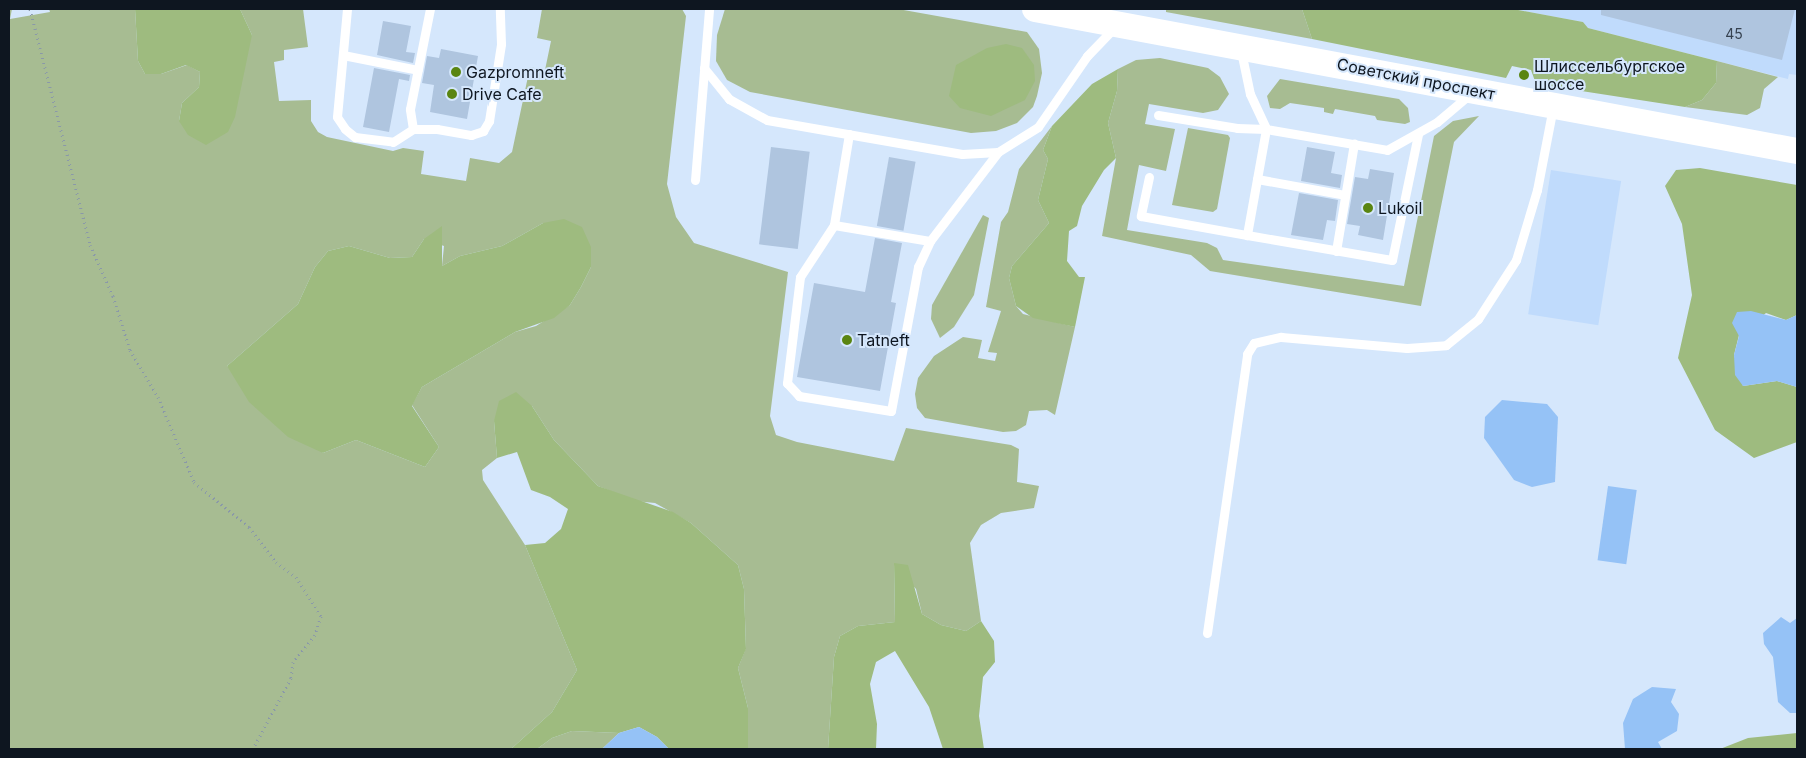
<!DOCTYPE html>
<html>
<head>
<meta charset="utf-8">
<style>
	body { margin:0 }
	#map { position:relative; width:1806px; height:758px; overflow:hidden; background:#d5e7fc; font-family:Inter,sans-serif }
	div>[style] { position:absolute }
	.built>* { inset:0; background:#c0dbfc; transform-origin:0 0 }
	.green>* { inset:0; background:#a7bc92 }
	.forest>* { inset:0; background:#9ebb7f }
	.water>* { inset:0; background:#95c2f6; transform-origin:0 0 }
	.building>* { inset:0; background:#afc5df; transform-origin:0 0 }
	.path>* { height:3px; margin-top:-1.5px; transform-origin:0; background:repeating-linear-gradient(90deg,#8a98a9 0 1px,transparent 0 5px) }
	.lane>* { height:9px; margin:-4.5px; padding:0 4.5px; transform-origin:4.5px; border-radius:4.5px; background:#fff }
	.primary>* { height:26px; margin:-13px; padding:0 13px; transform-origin:13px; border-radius:13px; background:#fff }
	.dots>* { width:14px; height:14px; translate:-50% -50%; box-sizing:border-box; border:2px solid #d5e7fc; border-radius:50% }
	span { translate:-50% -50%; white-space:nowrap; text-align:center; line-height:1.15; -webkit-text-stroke:4px #d5e7fc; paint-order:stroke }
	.number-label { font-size:14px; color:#364250 }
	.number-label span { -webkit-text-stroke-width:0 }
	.poi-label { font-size:16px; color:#0e1620 }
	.left { translate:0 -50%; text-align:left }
	.street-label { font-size:16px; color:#0e1620 }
	.frame { position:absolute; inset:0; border:10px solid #0e1620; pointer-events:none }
</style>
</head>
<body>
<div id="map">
	<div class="built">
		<div style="clip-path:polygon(1513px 9px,1797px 9px,1797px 75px,1789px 74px,1788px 79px,1588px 28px,1583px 22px)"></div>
		<div style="left:1551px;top:170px;width:71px;height:146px;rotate:9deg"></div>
	</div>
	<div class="green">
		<div style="clip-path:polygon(evenodd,9px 9px,12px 9px,10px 19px,50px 12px,49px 9px,135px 9px,138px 61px,145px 74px,161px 74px,187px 65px,200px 72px,199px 87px,182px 103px,179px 121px,252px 35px,240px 9px,303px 9px,308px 47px,284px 50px,284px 60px,274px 62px,279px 101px,311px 100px,311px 121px,318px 132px,327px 137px,393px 151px,403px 148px,424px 151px,421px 174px,466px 181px,470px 158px,499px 163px,512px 152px,530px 67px,545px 70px,551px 41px,537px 38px,542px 9px,682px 9px,686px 16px,667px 184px,676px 217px,694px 243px,788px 272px,770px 416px,776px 435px,797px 442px,894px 461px,906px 428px,1011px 445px,1019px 449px,1017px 482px,1039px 486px,1034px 508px,1001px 513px,981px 525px,970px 543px,981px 621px,966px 631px,941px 625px,922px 614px,916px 589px,894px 564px,895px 622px,858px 626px,840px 636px,834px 657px,828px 749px,748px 749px,748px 708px,738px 668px,746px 648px,744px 589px,738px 565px,691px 523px,655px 503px,635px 501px,598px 486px,554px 440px,532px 406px,494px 421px,497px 458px,482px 470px,483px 480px,525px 545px,577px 670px,552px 712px,511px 749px,9px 749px,9px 9px,543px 223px,591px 267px,581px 287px,570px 305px,536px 326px,515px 332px,422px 387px,412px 405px,439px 447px,425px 467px,356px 440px,323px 453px,227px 366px,298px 304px,315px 267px,328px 251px,349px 246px,390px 258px,412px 257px,424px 239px,444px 246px,442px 266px,460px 256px,502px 246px,543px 223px)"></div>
		<div style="clip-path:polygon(725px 9px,898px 9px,1027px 32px,1039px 49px,1042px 73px,1037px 96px,1033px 107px,1017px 123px,996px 131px,971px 133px,750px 92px,727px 80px,716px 61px,717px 35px)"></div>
		<div style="clip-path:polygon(1166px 9px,1302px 9px,1312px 39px,1166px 12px)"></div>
		<div style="clip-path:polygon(1160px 58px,1208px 68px,1220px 77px,1229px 94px,1218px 110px,1203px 113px,1149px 104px,1145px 124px,1175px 129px,1166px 171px,1139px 165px,1127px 230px,1207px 243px,1217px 248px,1223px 260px,1404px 286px,1434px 136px,1453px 121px,1479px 116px,1454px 142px,1421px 306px,1210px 271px,1191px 255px,1102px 236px,1116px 158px,1108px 123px,1117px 91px,1118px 69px,1136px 60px)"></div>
		<div style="clip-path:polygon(1717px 61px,1778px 77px,1764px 89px,1760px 108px,1747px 115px,1685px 107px,1702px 100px,1716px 83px)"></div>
		<div style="clip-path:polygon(1280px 79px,1399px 99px,1408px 108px,1410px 122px,1405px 124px,1377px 120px,1375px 116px,1335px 109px,1333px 114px,1324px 112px,1324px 108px,1290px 103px,1280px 109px,1270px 108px,1267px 96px)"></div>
		<div style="clip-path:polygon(1052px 126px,1043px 150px,1048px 159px,1038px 200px,1049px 223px,1012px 266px,1009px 278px,1016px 306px,1023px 314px,1075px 327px,1055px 415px,1047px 410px,1029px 411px,1026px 425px,1016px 431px,1003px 432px,925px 418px,917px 408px,915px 394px,918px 378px,934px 356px,963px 337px,982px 340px,978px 358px,995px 361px,997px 353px,988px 352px,1001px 311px,986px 307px,1001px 222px,1008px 212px,1019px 169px)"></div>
		<div style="clip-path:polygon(1188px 128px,1228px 135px,1230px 138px,1217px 209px,1213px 212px,1172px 205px)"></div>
		<div style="clip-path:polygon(983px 215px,989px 218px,974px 295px,954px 327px,940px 338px,931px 319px,932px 305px)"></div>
		<div style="clip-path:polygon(572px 731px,619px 733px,602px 749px,537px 749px,552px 738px)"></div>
	</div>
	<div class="forest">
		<div style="clip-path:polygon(135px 9px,240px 9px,252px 35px,235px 117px,228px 132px,206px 145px,188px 135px,179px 121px,182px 103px,199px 87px,200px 72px,186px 65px,161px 74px,145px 74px,138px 61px)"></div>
		<div style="clip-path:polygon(1299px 9px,1513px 9px,1583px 22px,1588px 28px,1717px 61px,1716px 83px,1702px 100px,1685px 107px,1536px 84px,1531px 70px,1512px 66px,1506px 78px,1312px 39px,1302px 9px)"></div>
		<div style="clip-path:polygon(1006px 44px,1022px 48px,1034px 65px,1035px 81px,1025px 100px,991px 116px,960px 108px,949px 96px,956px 65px,987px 48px)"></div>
		<div style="clip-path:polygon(1118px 69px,1117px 91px,1108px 123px,1116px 158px,1104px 170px,1082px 206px,1077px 226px,1069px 231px,1067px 261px,1079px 277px,1085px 277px,1075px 327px,1033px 318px,1016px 306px,1009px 278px,1012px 266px,1049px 223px,1038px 200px,1048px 159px,1043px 150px,1052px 126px,1092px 84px)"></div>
		<div style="clip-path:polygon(1700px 168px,1797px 185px,1797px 315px,1786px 320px,1766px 313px,1739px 335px,1734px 355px,1743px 386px,1777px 381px,1797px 387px,1797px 442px,1754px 458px,1715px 430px,1678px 358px,1692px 295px,1682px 224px,1665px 186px,1676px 170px)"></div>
		<div style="clip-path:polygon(564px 219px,582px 227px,591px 247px,591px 267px,581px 287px,570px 305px,554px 318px,515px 332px,422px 387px,412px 406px,439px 447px,425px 467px,356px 440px,323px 453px,288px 437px,249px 402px,227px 366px,298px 304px,315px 267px,328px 251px,349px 246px,390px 258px,412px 257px,424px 239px,442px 226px,442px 266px,460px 256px,502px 246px,543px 223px)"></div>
		<div style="clip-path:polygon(516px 392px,532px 406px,554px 440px,598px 486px,673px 512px,691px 523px,738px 565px,744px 589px,746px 649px,738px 668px,748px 708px,748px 749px,669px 749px,657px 737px,639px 727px,619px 733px,572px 731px,552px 738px,537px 749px,511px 749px,552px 712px,577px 670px,525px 545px,545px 543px,561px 529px,568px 509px,550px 497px,531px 490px,517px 452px,497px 458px,494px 421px,499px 401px)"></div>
		<div style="clip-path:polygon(894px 563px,908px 565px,922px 614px,941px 625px,966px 631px,981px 621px,994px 641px,995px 662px,983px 677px,979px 716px,984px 749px,943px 749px,929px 707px,895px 651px,876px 662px,870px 684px,877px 724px,876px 749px,828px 749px,834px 657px,840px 636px,858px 626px,895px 622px)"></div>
		<div style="clip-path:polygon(1797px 733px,1797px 749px,1720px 749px,1748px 738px)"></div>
	</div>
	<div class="water">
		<div style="clip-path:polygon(1751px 311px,1786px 320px,1797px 315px,1797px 387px,1777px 381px,1743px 386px,1735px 375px,1734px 355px,1739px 336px,1732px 323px,1737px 312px)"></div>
		<div style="clip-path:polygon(1502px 400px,1547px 404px,1558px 417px,1555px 482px,1532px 487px,1514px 480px,1484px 438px,1485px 417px)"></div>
		<div style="left:1608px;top:486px;width:29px;height:75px;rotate:8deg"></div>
		<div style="clip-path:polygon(1781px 617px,1790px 623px,1797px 618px,1797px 713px,1790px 713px,1778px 702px,1773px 657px,1764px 644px,1763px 633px)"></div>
		<div style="clip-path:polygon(1652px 687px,1676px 689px,1671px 702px,1679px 714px,1677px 731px,1658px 742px,1662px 749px,1625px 749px,1623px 723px,1633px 699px)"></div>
		<div style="clip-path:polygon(639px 727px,657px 737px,669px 749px,602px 749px,619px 733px)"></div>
	</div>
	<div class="building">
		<div style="clip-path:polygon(1601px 9px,1795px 9px,1782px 60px,1601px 15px)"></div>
		<div style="clip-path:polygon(383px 21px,411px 26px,406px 52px,415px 53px,413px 63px,377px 55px)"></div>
		<div style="clip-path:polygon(441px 49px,478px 56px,467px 119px,430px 112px,434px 85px,422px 83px,427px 56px,439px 58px)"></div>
		<div style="clip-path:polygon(374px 68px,410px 75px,409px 81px,399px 79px,389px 132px,363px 127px)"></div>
		<div style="left:771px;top:147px;width:39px;height:98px;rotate:7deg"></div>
		<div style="clip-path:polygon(1307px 147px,1335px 152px,1331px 173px,1342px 175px,1340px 188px,1301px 181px)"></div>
		<div style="left:889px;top:157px;width:27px;height:70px;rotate:10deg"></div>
		<div style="clip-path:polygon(1370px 169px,1394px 173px,1383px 240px,1358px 235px,1360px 226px,1347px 224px,1355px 177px,1368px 179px)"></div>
		<div style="clip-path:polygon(1299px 193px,1338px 200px,1335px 221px,1327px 220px,1323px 240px,1291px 235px)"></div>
		<div style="clip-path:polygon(875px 238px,902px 243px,891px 302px,896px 303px,880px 391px,797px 377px,814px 283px,865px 292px)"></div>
	</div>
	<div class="path">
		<div style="left:30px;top:9px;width:244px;rotate:75.7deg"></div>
		<div style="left:90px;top:245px;width:56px;rotate:65.7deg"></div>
		<div style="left:113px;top:296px;width:57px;rotate:72.5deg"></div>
		<div style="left:130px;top:350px;width:55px;rotate:59.2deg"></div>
		<div style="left:158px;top:397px;width:92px;rotate:67deg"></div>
		<div style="left:194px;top:482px;width:71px;rotate:39.3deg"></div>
		<div style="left:249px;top:527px;width:44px;rotate:52.4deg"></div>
		<div style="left:276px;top:562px;width:25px;rotate:37deg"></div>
		<div style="left:296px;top:577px;width:46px;rotate:57.3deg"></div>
		<div style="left:321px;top:616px;width:20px;rotate:108deg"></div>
		<div style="left:315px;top:635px;width:35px;rotate:129deg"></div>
		<div style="left:293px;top:662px;width:16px;rotate:97deg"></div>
		<div style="left:291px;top:678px;width:81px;rotate:118.2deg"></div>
	</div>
	<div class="lane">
		<div style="left:347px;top:9px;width:108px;rotate:95.3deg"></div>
		<div style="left:337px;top:117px;width:14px;rotate:56deg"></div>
		<div style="left:345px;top:129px;width:13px;rotate:39deg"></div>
		<div style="left:355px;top:137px;width:38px;rotate:7deg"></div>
		<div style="left:393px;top:142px;width:24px;rotate:-33deg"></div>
		<div style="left:413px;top:129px;width:24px"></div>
		<div style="left:437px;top:129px;width:35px;rotate:10deg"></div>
		<div style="left:471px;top:135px;width:13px;rotate:-18deg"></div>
		<div style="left:483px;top:131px;width:12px;rotate:-59deg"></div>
		<div style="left:489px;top:121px;width:78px;rotate:-81.1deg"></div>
		<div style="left:501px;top:44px;width:35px;rotate:-92deg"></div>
		<div style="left:1241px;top:51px;width:44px;rotate:78.2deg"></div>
		<div style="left:1250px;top:94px;width:38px;rotate:65deg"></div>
		<div style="left:1266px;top:129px;width:123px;rotate:9.8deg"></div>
		<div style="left:1387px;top:150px;width:57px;rotate:-29.2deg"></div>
		<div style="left:1437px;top:122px;width:42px;rotate:-40.2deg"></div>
		<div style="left:343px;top:55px;width:76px;rotate:11.3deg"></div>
		<div style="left:704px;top:68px;width:40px;rotate:51deg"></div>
		<div style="left:729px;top:99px;width:43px;rotate:28.9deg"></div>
		<div style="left:767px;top:120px;width:198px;rotate:9.9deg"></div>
		<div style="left:962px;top:154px;width:36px;rotate:-3deg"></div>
		<div style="left:998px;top:152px;width:47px;rotate:-32deg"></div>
		<div style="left:1038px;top:127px;width:86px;rotate:-55.4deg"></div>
		<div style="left:1087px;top:56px;width:39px;rotate:-46deg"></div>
		<div style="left:1158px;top:115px;width:80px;rotate:9.3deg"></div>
		<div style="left:1237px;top:128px;width:29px;rotate:2deg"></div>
		<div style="left:1266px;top:129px;width:108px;rotate:100.2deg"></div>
		<div style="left:1247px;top:235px;width:147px;rotate:9.8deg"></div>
		<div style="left:1392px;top:260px;width:128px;rotate:-78.3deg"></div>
		<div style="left:413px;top:129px;width:20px;rotate:-99deg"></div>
		<div style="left:410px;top:109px;width:102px;rotate:-78.7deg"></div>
		<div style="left:849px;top:134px;width:92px;rotate:99.4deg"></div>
		<div style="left:834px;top:225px;width:97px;rotate:9.5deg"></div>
		<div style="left:930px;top:241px;width:112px;rotate:-52.6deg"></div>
		<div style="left:1149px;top:177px;width:40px;rotate:102deg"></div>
		<div style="left:1141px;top:216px;width:108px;rotate:10.2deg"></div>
		<div style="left:1257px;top:179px;width:89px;rotate:10.3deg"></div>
		<div style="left:695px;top:180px;width:172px;rotate:-85.3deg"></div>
		<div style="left:834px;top:225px;width:62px;rotate:123.2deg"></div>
		<div style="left:800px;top:277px;width:107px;rotate:97deg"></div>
		<div style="left:787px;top:383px;width:18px;rotate:47deg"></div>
		<div style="left:799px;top:396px;width:93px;rotate:9.3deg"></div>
		<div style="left:891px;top:411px;width:147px;rotate:-79.4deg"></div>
		<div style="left:918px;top:267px;width:29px;rotate:-65deg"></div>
		<div style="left:1336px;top:251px;width:109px;rotate:-80.5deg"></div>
		<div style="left:1207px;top:633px;width:282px;rotate:-81.8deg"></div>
		<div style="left:1247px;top:354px;width:13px;rotate:-58deg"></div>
		<div style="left:1254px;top:343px;width:28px;rotate:-13deg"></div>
		<div style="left:1281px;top:337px;width:126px;rotate:5deg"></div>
		<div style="left:1407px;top:348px;width:39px;rotate:-4deg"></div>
		<div style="left:1446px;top:345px;width:41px;rotate:-39.1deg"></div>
		<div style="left:1478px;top:319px;width:70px;rotate:-57.2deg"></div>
		<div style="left:1516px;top:260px;width:73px;rotate:-73.3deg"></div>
		<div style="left:1537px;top:190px;width:85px;rotate:-79.1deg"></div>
	</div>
	<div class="primary">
		<div style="left:1035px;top:9px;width:775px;rotate:10.56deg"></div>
	</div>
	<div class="dots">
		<div style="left:456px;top:72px;background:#5a8511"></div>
		<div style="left:1524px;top:75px;background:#5a8511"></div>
		<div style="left:452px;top:94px;background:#5a8511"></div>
		<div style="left:1368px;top:208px;background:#5a8511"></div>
		<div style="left:847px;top:340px;background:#5a8511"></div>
	</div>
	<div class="number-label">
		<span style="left:1734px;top:34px">45</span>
	</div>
	<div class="poi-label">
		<span class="left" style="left:1534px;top:75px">Шлиссельбургское<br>шоссе</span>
		<span class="left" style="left:466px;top:72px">Gazpromneft</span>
		<span class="left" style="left:462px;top:94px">Drive Cafe</span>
		<span class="left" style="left:1378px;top:208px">Lukoil</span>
		<span class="left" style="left:857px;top:340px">Tatneft</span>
	</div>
	<div class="street-label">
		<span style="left:1416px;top:79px;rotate:11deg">Советский проспект</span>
	</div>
	<div class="frame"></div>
</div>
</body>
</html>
